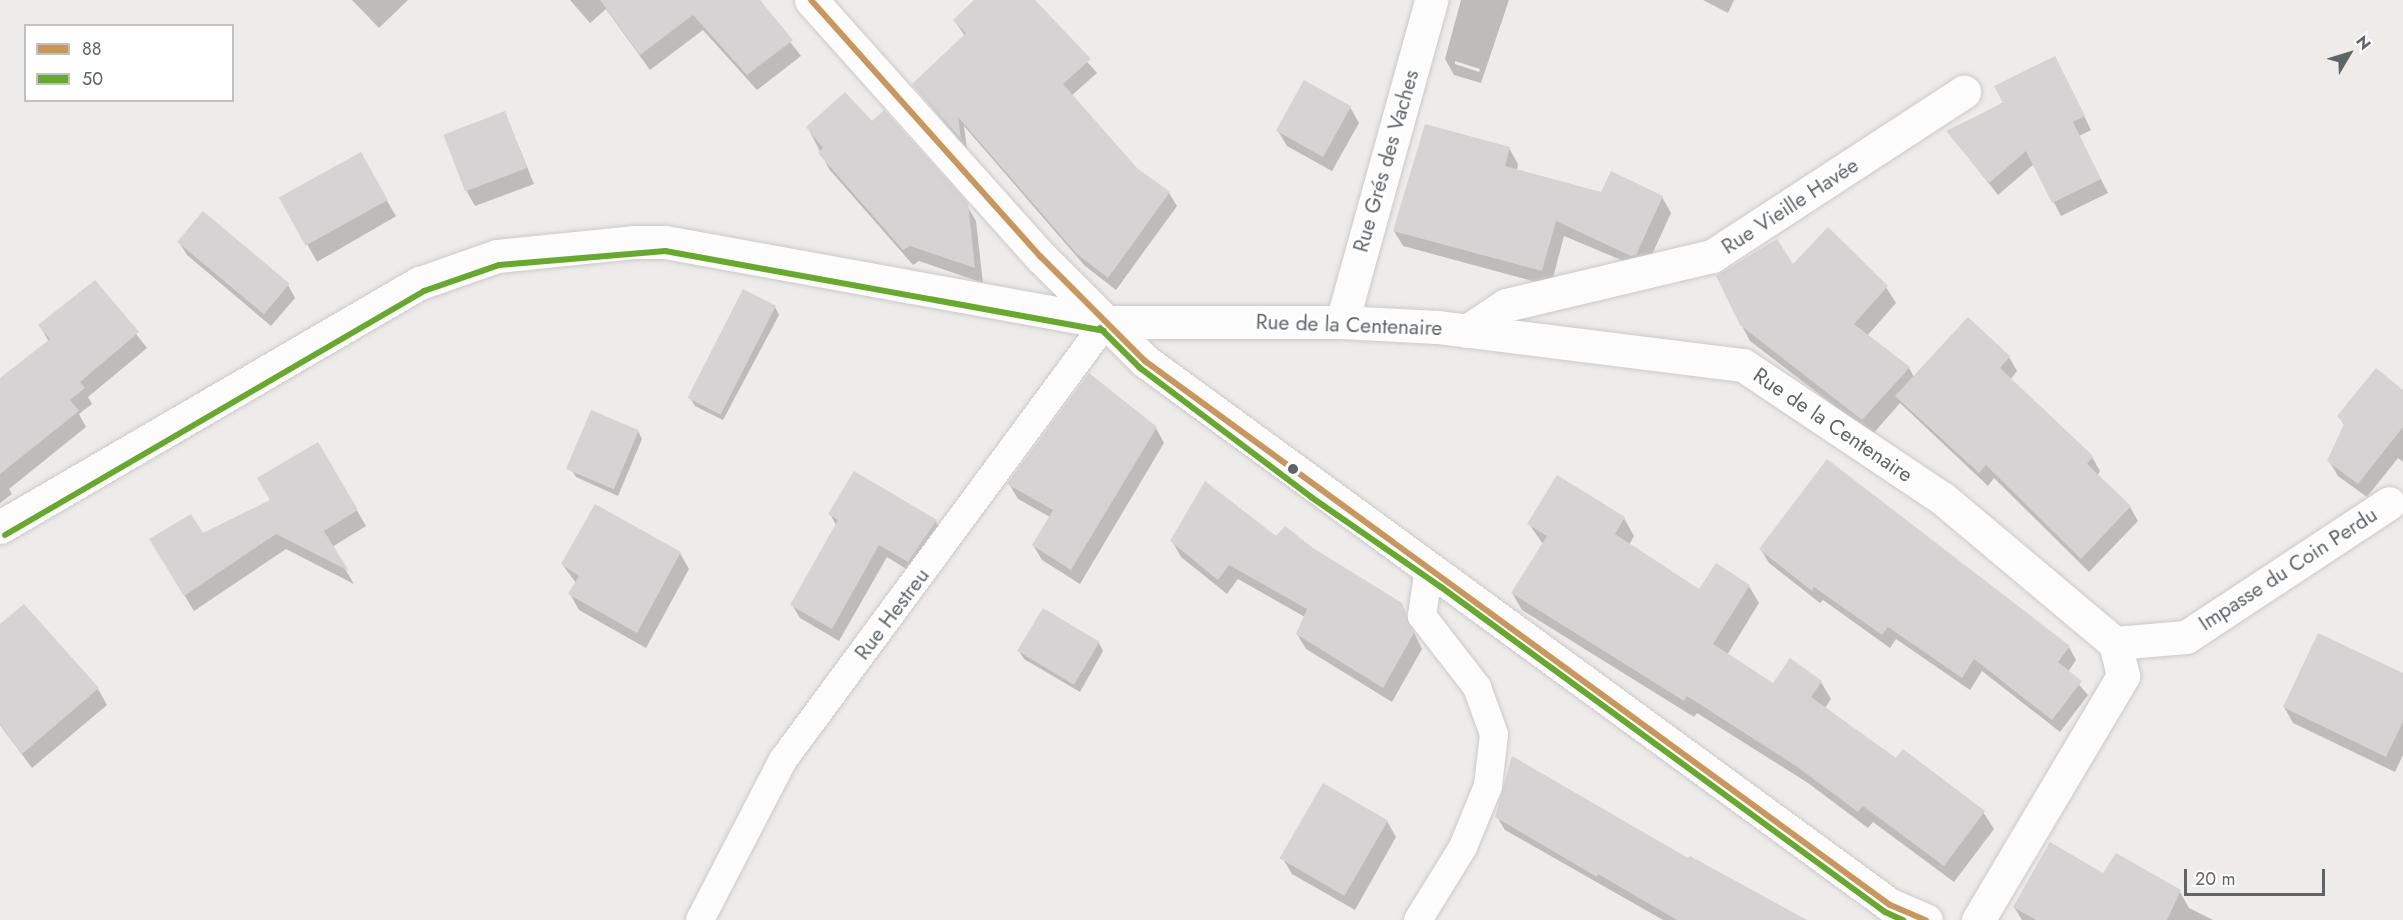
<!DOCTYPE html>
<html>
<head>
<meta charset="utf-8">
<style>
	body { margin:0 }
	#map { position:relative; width:2403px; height:920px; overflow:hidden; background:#eeecea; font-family:Jost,sans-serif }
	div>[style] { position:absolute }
	.shadow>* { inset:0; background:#0003; transform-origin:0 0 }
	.building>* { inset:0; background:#d5d3d3; transform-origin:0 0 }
	.roads { filter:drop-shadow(0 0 2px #cbcaca) drop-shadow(0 0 2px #cbcaca) }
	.lane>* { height:28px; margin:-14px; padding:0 14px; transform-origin:14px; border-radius:14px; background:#fcfcfc }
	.street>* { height:33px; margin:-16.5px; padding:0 16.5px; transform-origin:16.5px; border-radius:16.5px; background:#fcfcfc }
	.bus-1>* { height:6px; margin:-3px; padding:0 3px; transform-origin:3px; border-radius:3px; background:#c9965d }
	.bus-2>* { height:6px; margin:-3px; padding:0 3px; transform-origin:3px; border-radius:3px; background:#69a82f }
	.dots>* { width:16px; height:16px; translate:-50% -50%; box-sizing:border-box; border:3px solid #fff; border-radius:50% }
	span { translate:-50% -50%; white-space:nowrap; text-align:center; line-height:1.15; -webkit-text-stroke:4.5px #fff; paint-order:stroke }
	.street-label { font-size:21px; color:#5f6467 }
	.legend { position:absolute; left:24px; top:24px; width:210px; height:78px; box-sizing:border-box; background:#fff; border:2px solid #bfc1c2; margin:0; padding:8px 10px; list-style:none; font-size:18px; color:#5f6467 }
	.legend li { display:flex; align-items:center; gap:12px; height:30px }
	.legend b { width:30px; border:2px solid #bfc1c2 }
	.north { position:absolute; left:2319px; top:24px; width:60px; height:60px; -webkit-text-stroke:4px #fff; paint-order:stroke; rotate:52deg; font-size:16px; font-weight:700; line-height:24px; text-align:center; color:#5f6467 }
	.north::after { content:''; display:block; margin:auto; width:21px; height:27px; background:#5f6467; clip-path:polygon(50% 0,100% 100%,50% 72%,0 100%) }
	.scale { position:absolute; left:2184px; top:869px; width:141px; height:27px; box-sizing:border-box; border:3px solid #5f6467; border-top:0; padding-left:8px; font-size:18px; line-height:21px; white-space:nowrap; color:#5f6467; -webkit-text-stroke:4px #fff; paint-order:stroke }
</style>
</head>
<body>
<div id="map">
	<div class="shadow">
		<div style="clip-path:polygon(352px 0,408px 0,379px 28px)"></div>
		<div style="clip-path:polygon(570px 0,758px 0,801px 56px,757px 90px,703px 30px,650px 70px,606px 9px,590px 23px)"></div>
		<div style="clip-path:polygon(976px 0,1033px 0,1097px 73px,1071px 96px,1136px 169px,1169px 193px,1177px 206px,1116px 290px,1085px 266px,964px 126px,967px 149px,913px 85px,965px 36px,954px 20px)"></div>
		<div style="clip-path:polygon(evenodd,1461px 0,1509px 0,1481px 83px,1454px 75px,1445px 59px,1461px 0,1455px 61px,1480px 69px,1479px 72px,1455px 64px,1455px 61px)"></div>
		<div style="clip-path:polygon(1703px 0,1734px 0,1728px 13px)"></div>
		<div style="clip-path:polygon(2062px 71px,2091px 130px,2079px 136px,2108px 193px,2061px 216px,2034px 164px,1998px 195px,1948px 132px)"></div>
		<div style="clip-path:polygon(1350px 107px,1359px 123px,1332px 171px,1287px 146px,1278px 131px)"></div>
		<div style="clip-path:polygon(505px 113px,534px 184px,475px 206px,466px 190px)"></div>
		<div style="clip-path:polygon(872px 123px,966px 204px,976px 221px,983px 283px,919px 261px,913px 265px,829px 169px,808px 128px)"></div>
		<div style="clip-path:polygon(1509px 148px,1518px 164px,1517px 170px,1602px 194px,1662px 197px,1671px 213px,1645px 270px,1564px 236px,1551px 286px,1403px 246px,1394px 231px)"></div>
		<div style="left:360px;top:154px;width:72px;height:91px;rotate:60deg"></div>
		<div style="clip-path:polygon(179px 242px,288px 285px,295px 298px,271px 326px,187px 255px)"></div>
		<div style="clip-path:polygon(1793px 266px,1886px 287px,1896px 303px,1867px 336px,1909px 368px,1914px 377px,2009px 357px,2017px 371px,2010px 380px,2092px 457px,2100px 471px,2097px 476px,2130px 507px,2138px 521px,2089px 572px,1994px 478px,1988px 486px,1900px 403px,1872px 435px,1750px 341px,1741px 324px)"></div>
		<div style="clip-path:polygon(95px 282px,147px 348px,88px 397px,92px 404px,79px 414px,86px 427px,9px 489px,12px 494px,0 503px,0 380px,49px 342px,40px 326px)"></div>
		<div style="clip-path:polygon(775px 307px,779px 315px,723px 420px,695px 406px,690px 398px)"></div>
		<div style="clip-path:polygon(2403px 392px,2403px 462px,2398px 458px,2367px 497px,2338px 476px,2329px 461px,2345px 427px,2339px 416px)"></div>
		<div style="clip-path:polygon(1156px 428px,1164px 443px,1080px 584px,1042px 560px,1033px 545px,1050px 517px,1018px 499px,1009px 484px)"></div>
		<div style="clip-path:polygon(638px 431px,642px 439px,618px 496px,576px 477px,571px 469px)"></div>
		<div style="clip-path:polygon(318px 444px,366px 526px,332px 547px,354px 584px,286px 549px,194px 611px,160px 555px,272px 500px)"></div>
		<div style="clip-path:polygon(855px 473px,936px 522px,944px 535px,916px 575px,887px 557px,839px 641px,800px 618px,792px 605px,836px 525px,830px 514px)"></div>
		<div style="clip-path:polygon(1558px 477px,1624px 518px,1634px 536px,1629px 545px,1700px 591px,1749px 586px,1759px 603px,1727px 655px,1774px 685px,1821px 682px,1831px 699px,1825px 708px,1896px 760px,1983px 812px,1994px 829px,1954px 882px,1873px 822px,1868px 828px,1808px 783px,1697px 713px,1694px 717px,1522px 610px,1512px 593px,1543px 544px,1529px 524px)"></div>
		<div style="clip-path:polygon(1276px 538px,1312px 549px,1401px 605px,1422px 649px,1392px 702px,1306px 649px,1297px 634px,1305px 617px,1238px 579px,1227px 594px,1181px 557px,1172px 541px)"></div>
		<div style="clip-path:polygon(1761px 550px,2069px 647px,2076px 660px,2068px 672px,2088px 695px,2060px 732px,1982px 671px,1970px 690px,1896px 639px,1890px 648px,1823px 600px,1820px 603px,1769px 563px)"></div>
		<div style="clip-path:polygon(680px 553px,689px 569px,646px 648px,579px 610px,570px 594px,576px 583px,562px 564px)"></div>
		<div style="clip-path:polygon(24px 606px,98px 689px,107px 705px,32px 768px,0 725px,0 626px)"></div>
		<div style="clip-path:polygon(1099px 643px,1103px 651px,1080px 692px,1024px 659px,1019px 651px)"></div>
		<div style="clip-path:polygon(2403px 675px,2403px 755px,2395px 772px,2293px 723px,2284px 707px)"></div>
		<div style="clip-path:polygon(1497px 817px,1767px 920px,1663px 920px,1505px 830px)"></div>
		<div style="clip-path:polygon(1387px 821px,1396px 837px,1355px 910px,1292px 874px,1283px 859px)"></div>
		<div style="clip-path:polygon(2180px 892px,2189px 908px,2213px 920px,2022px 920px,2014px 907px)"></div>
	</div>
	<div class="building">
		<div style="clip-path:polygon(600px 0,760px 0,793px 40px,747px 75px,693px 15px,640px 55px)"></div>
		<div style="clip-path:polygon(974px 0,1035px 0,1091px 59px,1063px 84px,1137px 168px,1170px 192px,1108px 278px,1077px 254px,958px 117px,961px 139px,912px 84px,966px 33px,953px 20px)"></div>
		<div style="clip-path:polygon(2055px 56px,2085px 116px,2073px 122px,2101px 179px,2052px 203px,2026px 151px,1989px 183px,1946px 131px,2003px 103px,1994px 86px)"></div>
		<div style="left:1304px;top:80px;width:54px;height:58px;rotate:29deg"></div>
		<div style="clip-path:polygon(845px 92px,872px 121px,884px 110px,968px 203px,975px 268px,910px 246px,903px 250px,818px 153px,823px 148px,806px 127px)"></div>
		<div style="left:505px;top:111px;width:61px;height:66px;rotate:69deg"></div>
		<div style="clip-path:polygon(1425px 124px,1510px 147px,1505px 166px,1601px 192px,1611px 171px,1663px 196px,1636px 255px,1631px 256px,1556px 221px,1542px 271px,1393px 231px)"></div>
		<div style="left:361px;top:152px;width:55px;height:94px;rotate:61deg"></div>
		<div style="left:203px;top:211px;width:113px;height:40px;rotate:40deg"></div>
		<div style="clip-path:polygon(1828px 227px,1888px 286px,1854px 324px,1910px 367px,1862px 420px,1740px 325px,1716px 276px,1777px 239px,1793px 264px)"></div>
		<div style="clip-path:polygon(95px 280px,139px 332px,80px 382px,85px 388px,70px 400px,79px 411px,0 474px,0 378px,50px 339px,38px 325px)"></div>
		<div style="left:743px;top:289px;width:37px;height:122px;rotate:27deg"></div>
		<div style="clip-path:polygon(1968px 317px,2010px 356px,2000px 368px,2093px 456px,2087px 464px,2131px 506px,2081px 559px,1986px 465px,1979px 473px,1895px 396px)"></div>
		<div style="clip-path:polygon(2376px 368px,2403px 390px,2403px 427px,2358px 484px,2327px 461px,2344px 424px,2337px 416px)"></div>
		<div style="clip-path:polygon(1089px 373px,1157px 427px,1071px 570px,1032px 545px,1053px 510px,1007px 484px)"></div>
		<div style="left:591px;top:410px;width:52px;height:64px;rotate:23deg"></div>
		<div style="clip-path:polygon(318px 442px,358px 510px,324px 531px,349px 571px,276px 534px,184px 596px,149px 539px,191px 514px,203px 533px,270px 500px,257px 478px)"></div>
		<div style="clip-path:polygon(1827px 459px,2070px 646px,2058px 662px,2082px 681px,2052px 720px,1974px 659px,1962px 678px,1888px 627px,1882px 635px,1814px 587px,1812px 591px,1759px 549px)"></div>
		<div style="clip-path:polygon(854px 471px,937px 520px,908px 562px,879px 545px,832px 629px,790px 605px,838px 520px,828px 514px)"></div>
		<div style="clip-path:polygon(1557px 475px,1625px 517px,1615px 534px,1699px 589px,1716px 563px,1750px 585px,1713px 644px,1773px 683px,1790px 658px,1822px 681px,1811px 697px,1896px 758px,1903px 749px,1985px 811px,1944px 866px,1863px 806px,1858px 812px,1796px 766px,1687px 696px,1684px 701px,1511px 593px,1547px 536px,1527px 524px)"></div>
		<div style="clip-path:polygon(1205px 481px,1276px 536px,1285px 526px,1313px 548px,1402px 603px,1414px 633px,1383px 688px,1296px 634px,1307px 609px,1229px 565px,1218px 580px,1170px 541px)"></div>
		<div style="clip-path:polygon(595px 504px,681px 552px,637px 633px,568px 594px,579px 576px,561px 564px)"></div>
		<div style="clip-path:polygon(24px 604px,99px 688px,22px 754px,0 724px,0 624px)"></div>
		<div style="left:1043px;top:608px;width:66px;height:50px;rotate:31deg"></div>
		<div style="clip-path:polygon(2318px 633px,2403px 673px,2403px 722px,2386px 757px,2283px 707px)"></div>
		<div style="clip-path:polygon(1512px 756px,1688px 858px,1690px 856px,1807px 920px,1677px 920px,1598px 874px,1597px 877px,1495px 817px)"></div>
		<div style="left:1323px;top:783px;width:75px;height:87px;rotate:30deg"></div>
		<div style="clip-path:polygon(2050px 842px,2103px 873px,2116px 853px,2181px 890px,2167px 920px,2036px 920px,2013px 907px)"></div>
	</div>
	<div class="roads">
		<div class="lane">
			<div style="left:700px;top:920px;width:180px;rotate:-62.6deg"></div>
			<div style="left:783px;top:760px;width:544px;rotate:-53.59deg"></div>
			<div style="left:1418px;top:920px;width:86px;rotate:-58.3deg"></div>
			<div style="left:1463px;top:847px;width:66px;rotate:-67.7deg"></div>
			<div style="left:1488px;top:786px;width:52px;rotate:-83.4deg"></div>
			<div style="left:1494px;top:734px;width:50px;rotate:-109.9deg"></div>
			<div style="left:1477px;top:687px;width:90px;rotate:-127.8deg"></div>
			<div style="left:1422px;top:616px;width:49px;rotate:-81.7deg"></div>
		</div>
		<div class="street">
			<div style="left:811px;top:0;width:345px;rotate:48.2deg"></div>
			<div style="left:1041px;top:257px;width:147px;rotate:45deg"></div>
			<div style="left:1145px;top:361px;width:922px;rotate:36.14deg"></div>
			<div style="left:1890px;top:905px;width:39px;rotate:23deg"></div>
			<div style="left:1342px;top:322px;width:334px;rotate:-74.5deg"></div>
			<div style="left:1467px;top:331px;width:47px;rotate:-33.7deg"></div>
			<div style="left:1506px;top:305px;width:212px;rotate:-13.4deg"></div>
			<div style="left:1712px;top:256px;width:301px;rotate:-33.1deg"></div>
			<div style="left:0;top:527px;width:486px;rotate:-30.2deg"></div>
			<div style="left:420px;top:283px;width:82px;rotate:-19.3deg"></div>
			<div style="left:497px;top:256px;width:139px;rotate:-5.8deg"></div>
			<div style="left:635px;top:242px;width:30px"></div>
			<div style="left:665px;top:242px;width:448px;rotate:10.3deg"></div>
			<div style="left:1106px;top:322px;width:236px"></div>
			<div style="left:1342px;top:322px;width:95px;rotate:3deg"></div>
			<div style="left:1437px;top:327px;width:308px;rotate:7.1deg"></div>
			<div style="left:1743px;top:365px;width:239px;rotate:33.8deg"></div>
			<div style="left:1942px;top:498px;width:226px;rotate:40deg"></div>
			<div style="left:2115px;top:643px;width:34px;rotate:76deg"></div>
			<div style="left:2123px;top:676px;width:284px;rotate:120.7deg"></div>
			<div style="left:2115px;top:643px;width:71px;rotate:-4.8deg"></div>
			<div style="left:2186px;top:637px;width:243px;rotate:-33.4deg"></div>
		</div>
	</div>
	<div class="bus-1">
		<div style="left:811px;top:0;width:345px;rotate:48.2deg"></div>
		<div style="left:1041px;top:257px;width:147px;rotate:45deg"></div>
		<div style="left:1145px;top:361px;width:922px;rotate:36.14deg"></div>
		<div style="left:1890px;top:905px;width:39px;rotate:23deg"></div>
	</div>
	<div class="bus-2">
		<div style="left:1100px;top:328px;width:57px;rotate:45deg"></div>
		<div style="left:1140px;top:368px;width:214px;rotate:37deg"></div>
		<div style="left:1311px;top:497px;width:158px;rotate:34.7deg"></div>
		<div style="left:1441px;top:587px;width:550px;rotate:36.2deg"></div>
		<div style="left:1885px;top:912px;width:20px;rotate:24deg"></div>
		<div style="left:5px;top:535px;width:485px;rotate:-30.2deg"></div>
		<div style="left:424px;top:291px;width:79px;rotate:-19.1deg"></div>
		<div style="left:499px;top:265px;width:167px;rotate:-4.8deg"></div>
		<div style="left:665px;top:251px;width:446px;rotate:10.3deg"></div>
	</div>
	<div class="dots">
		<div style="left:1293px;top:469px;background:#5f6467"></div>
	</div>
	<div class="street-label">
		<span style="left:1386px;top:161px;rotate:-74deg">Rue Grés des Vaches</span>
		<span style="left:1790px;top:206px;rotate:-33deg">Rue Vieille Havée</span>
		<span style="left:1349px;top:325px;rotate:2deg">Rue de la Centenaire</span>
		<span style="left:1833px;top:425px;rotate:34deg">Rue de la Centenaire</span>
		<span style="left:2288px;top:569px;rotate:-33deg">Impasse du Coin Perdu</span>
		<span style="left:892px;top:614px;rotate:-53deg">Rue Hestreu</span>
	</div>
	<ul class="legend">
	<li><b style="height:8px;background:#c9965d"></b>88</li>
	<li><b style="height:8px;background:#69a82f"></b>50</li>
	</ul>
	<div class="north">N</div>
	<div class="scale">20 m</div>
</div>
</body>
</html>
